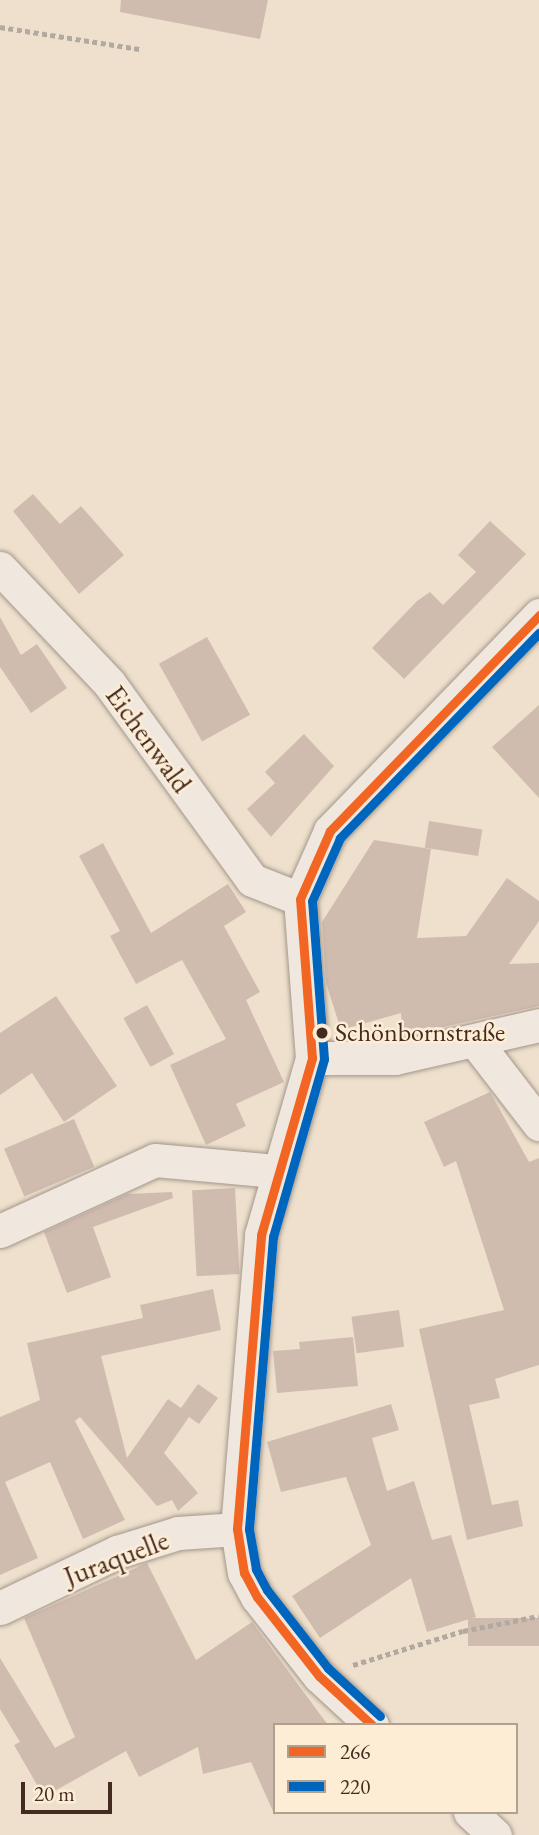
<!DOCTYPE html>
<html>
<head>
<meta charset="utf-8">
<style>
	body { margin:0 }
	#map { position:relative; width:539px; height:1835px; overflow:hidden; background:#eee0cc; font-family:"EB Garamond",serif }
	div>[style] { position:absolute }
	.building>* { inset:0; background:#d0bcaf; transform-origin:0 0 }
	.path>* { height:4.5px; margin-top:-2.25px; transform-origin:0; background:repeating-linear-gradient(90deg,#b2aaa1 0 5px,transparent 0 8.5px) }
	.roads { filter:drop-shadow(0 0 2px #a3978b) drop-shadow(0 0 2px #a3978b) }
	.minor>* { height:33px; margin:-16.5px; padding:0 16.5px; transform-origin:16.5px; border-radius:16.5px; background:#f0e8df }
	.bus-1>* { height:9px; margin:-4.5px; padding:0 4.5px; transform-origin:4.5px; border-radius:4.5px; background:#f26522 }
	.bus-2>* { height:9px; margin:-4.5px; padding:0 4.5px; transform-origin:4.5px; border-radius:4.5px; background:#0065bd }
	.dots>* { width:19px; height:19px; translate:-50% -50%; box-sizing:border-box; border:4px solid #fdedd5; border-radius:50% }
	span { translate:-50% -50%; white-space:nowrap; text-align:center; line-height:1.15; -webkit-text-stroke:5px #fdedd5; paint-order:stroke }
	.bus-label { font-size:26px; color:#452a20 }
	.left { translate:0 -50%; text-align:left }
	.street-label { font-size:28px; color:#452a20 }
	.legend { position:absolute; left:273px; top:1723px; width:245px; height:91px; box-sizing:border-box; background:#fdedd5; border:2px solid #b39f8d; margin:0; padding:9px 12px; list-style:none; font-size:21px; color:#452a20 }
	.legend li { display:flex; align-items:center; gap:14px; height:35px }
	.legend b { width:35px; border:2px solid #b39f8d }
	.scale { position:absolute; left:21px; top:1782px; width:91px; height:32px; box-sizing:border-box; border:4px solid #452a20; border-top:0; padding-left:9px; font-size:21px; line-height:24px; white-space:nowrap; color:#452a20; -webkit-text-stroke:5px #fdedd5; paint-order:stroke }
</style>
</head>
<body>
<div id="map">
	<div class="building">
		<div style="clip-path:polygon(121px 0,268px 0,260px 39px,120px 12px)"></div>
		<div style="clip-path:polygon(33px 494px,60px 524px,81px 506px,124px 555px,79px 594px,13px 511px)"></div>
		<div style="clip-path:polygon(490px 521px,526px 554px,404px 679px,372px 648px,417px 601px,430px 592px,443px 605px,476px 572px,458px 555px)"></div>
		<div style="clip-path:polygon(0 617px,21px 655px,37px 644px,67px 688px,31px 713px,0 667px)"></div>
		<div style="left:207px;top:637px;width:89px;height:55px;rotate:61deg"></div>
		<div style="clip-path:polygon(539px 705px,539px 798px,492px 747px)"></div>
		<div style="clip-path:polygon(304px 734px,334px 766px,271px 837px,247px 809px,275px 783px,265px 772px)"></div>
		<div style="left:429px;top:821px;width:54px;height:27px;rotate:9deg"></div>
		<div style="clip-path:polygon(374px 840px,431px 849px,417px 938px,466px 936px,507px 878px,539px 901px,539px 921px,509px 964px,539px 963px,539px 1006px,443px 1027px,402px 1029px,401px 1013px,341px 1030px,326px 983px,322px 922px)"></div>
		<div style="clip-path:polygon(103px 843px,151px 933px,228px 884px,246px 912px,224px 926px,260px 992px,246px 1000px,284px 1082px,236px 1104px,246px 1126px,206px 1145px,170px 1065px,226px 1039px,182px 960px,136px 984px,110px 936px,120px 931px,79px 856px)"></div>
		<div style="clip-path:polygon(56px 996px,117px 1086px,64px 1122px,32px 1073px,0 1095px,0 1033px)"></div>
		<div style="left:147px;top:1005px;width:56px;height:27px;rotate:61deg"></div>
		<div style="clip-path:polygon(490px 1092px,529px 1162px,539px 1158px,539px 1365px,495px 1379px,500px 1398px,469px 1405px,492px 1505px,518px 1500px,523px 1526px,467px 1540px,419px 1329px,504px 1310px,456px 1161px,444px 1167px,424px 1122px)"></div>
		<div style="left:74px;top:1119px;width:52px;height:76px;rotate:67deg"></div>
		<div style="left:235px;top:1188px;width:86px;height:43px;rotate:87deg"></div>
		<div style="clip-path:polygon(172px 1192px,173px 1198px,93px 1227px,111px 1277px,67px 1293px,44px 1232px,127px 1194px)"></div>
		<div style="clip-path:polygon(213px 1289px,221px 1330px,101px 1356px,127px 1458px,168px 1399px,181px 1408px,198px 1384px,218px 1398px,199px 1424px,189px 1417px,164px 1453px,198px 1493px,178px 1511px,172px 1500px,157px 1506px,80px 1417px,75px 1421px,125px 1520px,83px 1539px,50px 1462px,5px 1482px,38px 1558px,0 1575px,0 1417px,40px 1400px,27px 1343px,143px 1318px,140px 1305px)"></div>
		<div style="left:399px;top:1310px;width:37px;height:48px;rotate:82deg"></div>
		<div style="clip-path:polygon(353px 1337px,358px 1386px,277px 1393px,273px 1351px,300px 1349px,299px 1342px)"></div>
		<div style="clip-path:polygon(391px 1404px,399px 1430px,372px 1438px,387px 1491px,414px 1481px,432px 1540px,451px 1535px,476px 1617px,427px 1632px,411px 1578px,320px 1638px,292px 1596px,371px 1545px,346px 1477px,281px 1492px,267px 1442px)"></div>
		<div style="clip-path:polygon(147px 1563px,196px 1660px,252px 1622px,328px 1725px,275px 1724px,275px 1816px,251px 1762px,203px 1774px,198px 1747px,139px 1777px,126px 1751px,44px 1797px,14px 1745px,20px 1742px,0 1709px,0 1658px,55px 1748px,75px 1737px,24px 1618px)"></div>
		<div style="left:539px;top:1618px;width:28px;height:71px;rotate:90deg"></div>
	</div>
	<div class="path">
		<div style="left:0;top:27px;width:141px;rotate:9deg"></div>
		<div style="left:353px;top:1665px;width:115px;rotate:-17.2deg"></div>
		<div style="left:463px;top:1631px;width:77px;rotate:-11.2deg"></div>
	</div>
	<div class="roads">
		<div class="minor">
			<div style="left:0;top:568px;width:158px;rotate:46.5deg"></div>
			<div style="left:109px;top:683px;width:243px;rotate:54deg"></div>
			<div style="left:252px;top:880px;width:52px;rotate:21.6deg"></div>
			<div style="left:475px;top:1041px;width:105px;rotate:52.4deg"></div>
			<div style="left:312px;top:1058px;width:83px"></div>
			<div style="left:395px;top:1058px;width:148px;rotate:-12.9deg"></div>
			<div style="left:0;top:1231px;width:170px;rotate:-24.6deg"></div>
			<div style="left:155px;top:1160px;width:121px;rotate:5.2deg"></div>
			<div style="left:0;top:1608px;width:130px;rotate:-25.6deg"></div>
			<div style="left:117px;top:1552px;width:64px;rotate:-17.3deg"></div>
			<div style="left:178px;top:1533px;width:59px;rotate:-3.9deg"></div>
			<div style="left:372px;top:1725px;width:72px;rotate:-137.2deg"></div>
			<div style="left:319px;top:1676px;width:100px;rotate:-128.1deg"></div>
			<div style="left:257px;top:1597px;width:27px;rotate:-118deg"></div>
			<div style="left:244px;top:1573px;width:45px;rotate:-99deg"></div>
			<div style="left:237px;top:1529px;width:295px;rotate:-85.3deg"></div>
			<div style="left:261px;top:1235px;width:184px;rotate:-73.9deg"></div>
			<div style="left:312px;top:1058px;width:159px;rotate:-94.3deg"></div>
			<div style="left:300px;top:899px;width:74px;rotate:-66.2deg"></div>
			<div style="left:330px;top:831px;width:301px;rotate:-45.9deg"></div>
			<div style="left:470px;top:1812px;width:34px;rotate:43deg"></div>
		</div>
	</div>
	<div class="bus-1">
		<div style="left:372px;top:1725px;width:72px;rotate:-137.2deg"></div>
		<div style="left:319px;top:1676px;width:100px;rotate:-128.1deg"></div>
		<div style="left:257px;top:1597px;width:27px;rotate:-118deg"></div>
		<div style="left:244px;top:1573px;width:45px;rotate:-99deg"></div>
		<div style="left:237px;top:1529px;width:295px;rotate:-85.3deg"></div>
		<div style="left:261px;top:1235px;width:184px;rotate:-73.9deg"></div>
		<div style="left:312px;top:1058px;width:159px;rotate:-94.3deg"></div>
		<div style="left:300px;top:899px;width:74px;rotate:-66.2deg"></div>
		<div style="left:330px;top:831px;width:301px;rotate:-45.9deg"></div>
	</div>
	<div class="bus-2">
		<div style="left:380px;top:1716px;width:71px;rotate:-137.3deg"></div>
		<div style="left:328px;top:1668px;width:99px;rotate:-128deg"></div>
		<div style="left:267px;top:1590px;width:24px;rotate:-118deg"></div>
		<div style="left:256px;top:1569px;width:41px;rotate:-99.9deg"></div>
		<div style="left:249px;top:1529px;width:293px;rotate:-85.3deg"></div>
		<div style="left:273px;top:1237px;width:185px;rotate:-74deg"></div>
		<div style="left:324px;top:1059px;width:158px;rotate:-94.3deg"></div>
		<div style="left:312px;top:901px;width:69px;rotate:-66deg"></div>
		<div style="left:340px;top:838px;width:286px;rotate:-45.9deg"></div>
	</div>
	<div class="dots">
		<div style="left:322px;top:1033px;background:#452a20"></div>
	</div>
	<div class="bus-label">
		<span class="left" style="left:335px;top:1033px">Schönbornstraße</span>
	</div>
	<div class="street-label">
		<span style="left:149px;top:739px;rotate:54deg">Eichenwald</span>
		<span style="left:116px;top:1558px;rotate:-21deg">Juraquelle</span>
	</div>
	<ul class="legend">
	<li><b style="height:9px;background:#f26522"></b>266</li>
	<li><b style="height:9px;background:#0065bd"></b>220</li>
	</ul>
	<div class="scale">20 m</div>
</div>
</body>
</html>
